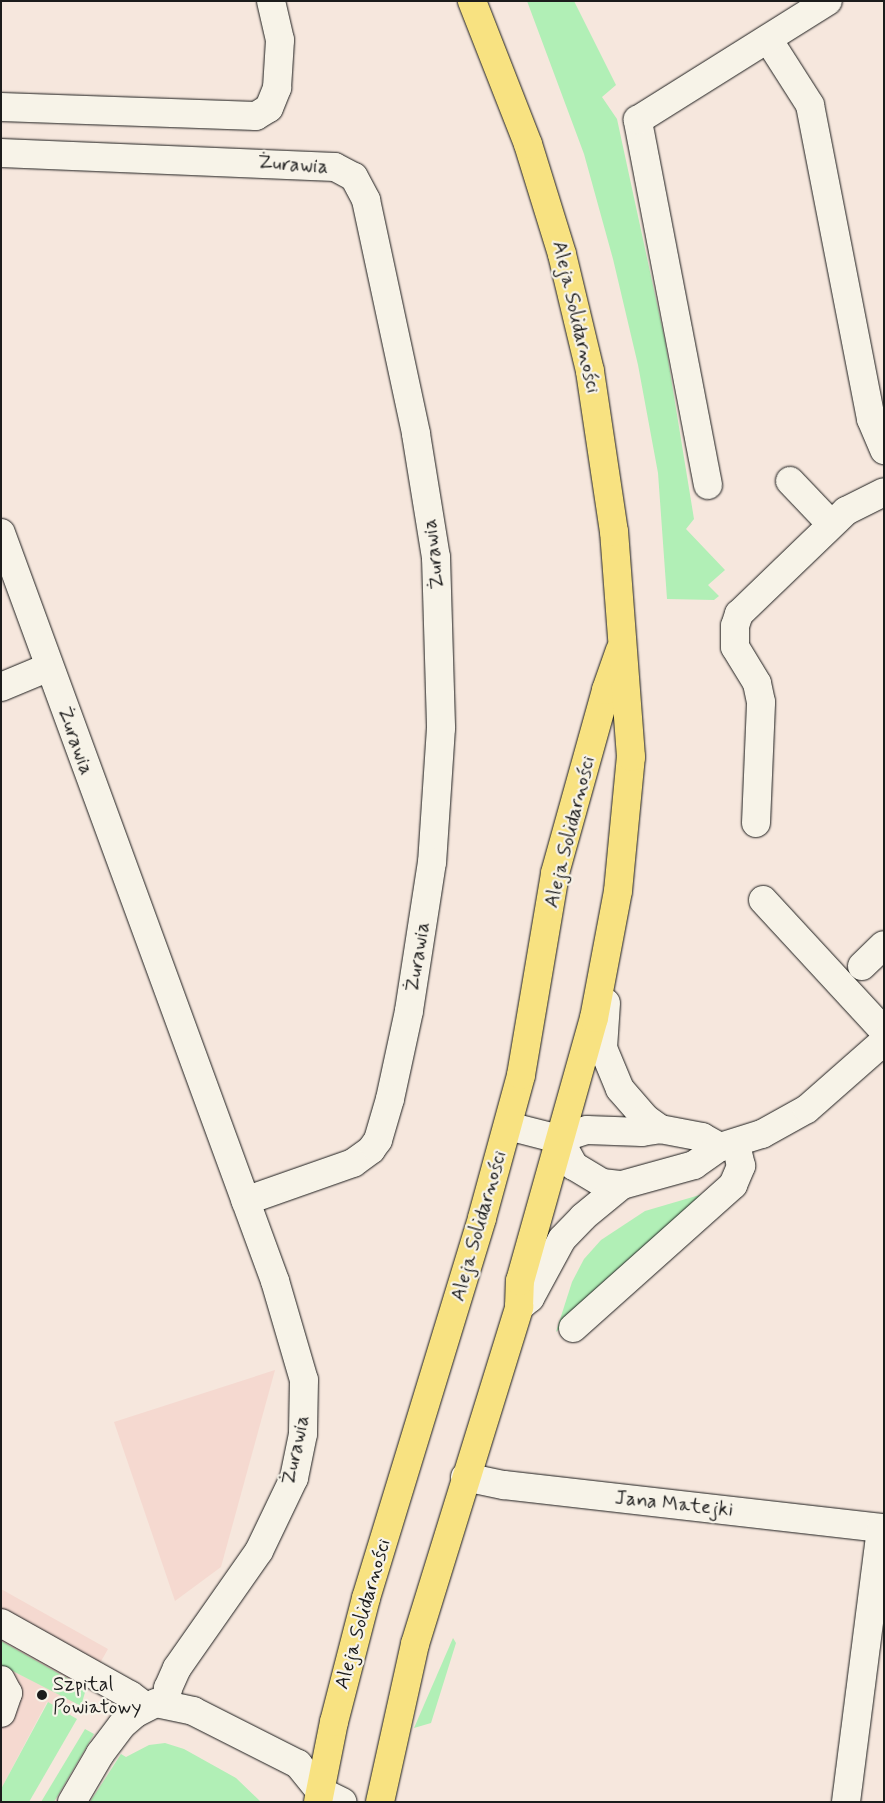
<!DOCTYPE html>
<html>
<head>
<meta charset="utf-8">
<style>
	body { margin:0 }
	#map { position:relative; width:885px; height:1803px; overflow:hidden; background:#f6e7dd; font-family:Mynerve,sans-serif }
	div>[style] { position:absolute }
	.built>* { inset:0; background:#f5d9d0 }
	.green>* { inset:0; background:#b1efb6 }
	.roads { filter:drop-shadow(0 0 1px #1c1c1c) drop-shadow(0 0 1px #1c1c1c) }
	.minor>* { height:28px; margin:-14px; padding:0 14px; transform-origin:14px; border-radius:14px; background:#f7f3e8 }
	.major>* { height:28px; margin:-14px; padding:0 14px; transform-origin:14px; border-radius:14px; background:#f8e281 }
	.dots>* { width:14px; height:14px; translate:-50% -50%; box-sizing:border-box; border:2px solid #f7f3e8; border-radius:50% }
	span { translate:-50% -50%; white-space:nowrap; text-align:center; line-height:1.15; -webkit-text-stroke:4.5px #f7f3e8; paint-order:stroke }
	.street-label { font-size:20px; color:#1c1c1c }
	.poi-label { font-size:20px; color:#1c1c1c }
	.left { translate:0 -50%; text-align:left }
	.frame { position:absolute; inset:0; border:2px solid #1c1c1c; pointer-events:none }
</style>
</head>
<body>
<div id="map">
	<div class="built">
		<div style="clip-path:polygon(275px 1370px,221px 1567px,175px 1601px,114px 1422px)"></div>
		<div style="clip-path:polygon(1px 1589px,108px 1649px,70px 1716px,47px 1702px,1px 1789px)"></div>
	</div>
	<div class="green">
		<div style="clip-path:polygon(527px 1px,574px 1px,616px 85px,602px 97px,617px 119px,665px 341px,694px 519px,686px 529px,725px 570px,708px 585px,719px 596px,714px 600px,667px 599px,658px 473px,638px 365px,613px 259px,584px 154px)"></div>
		<div style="clip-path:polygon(703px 1194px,556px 1332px,572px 1282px,584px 1259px,601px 1240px,645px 1211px)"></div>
		<div style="clip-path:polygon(453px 1638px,456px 1643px,431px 1723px,414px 1728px)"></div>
		<div style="clip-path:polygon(1px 1641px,86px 1689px,81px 1706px,1px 1665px)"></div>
		<div style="clip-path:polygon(48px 1702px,77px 1719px,29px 1802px,1px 1802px,1px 1789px)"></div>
		<div style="clip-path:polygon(85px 1729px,94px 1734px,54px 1802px,41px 1802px)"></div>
		<div style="clip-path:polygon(165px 1743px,184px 1749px,236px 1778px,261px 1802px,90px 1802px,121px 1754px,126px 1757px,149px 1745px)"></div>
	</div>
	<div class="roads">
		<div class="minor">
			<div style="left:768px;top:39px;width:78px;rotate:57.5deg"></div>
			<div style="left:810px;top:105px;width:320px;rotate:79deg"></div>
			<div style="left:871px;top:419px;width:34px;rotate:67deg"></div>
			<div style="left:1px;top:107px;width:255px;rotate:2deg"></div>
			<div style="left:256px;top:116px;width:15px;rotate:-32deg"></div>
			<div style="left:269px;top:108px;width:22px;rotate:-68deg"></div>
			<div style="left:277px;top:88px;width:48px;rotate:-86.4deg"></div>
			<div style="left:280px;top:40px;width:40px;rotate:-103deg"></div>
			<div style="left:1px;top:153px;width:334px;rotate:2.4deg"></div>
			<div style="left:335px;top:167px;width:21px;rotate:28deg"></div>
			<div style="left:354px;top:177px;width:26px;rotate:62deg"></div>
			<div style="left:366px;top:200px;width:239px;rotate:77.9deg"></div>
			<div style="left:416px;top:434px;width:125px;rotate:80.8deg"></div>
			<div style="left:436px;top:557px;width:171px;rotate:88.3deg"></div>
			<div style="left:441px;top:728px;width:134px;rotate:93.8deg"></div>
			<div style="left:432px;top:862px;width:151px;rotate:98.8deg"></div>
			<div style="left:409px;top:1011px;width:90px;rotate:102.2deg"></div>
			<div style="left:390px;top:1099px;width:43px;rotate:106.3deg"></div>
			<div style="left:378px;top:1140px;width:12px;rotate:125deg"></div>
			<div style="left:371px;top:1150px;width:22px;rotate:144deg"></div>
			<div style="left:353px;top:1163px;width:114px;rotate:160.6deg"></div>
			<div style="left:790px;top:481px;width:59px;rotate:46.4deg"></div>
			<div style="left:708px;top:485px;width:372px;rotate:-100.9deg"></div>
			<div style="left:638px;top:120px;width:224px;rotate:-32.1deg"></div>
			<div style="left:1px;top:533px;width:797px;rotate:69.88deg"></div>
			<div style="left:275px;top:1281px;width:103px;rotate:73.7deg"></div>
			<div style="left:304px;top:1380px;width:54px;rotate:91.1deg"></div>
			<div style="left:303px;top:1434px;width:45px;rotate:101.6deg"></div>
			<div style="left:294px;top:1478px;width:81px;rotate:115.6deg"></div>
			<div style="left:259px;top:1551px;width:143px;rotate:125deg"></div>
			<div style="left:177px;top:1668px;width:22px;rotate:114deg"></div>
			<div style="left:168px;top:1688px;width:15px;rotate:98deg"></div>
			<div style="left:1px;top:687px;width:52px;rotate:-22.6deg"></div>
			<div style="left:756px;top:823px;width:121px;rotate:-87.6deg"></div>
			<div style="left:761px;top:702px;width:19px;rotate:-102deg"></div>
			<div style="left:757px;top:683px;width:42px;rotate:-121.4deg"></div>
			<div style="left:735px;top:647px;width:21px;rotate:-90deg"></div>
			<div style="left:735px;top:626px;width:13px;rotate:-72deg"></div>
			<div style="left:739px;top:614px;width:149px;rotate:-43.9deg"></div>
			<div style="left:846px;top:511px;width:42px;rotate:-26.6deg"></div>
			<div style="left:763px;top:900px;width:178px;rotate:47.3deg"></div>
			<div style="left:862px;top:966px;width:30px;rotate:-44deg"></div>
			<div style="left:606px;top:1003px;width:45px;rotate:93.8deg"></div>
			<div style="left:603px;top:1048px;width:44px;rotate:67.5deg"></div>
			<div style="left:620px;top:1089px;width:38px;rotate:49deg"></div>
			<div style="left:645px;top:1118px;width:19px;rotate:36deg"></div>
			<div style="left:660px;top:1129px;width:43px;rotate:10.8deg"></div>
			<div style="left:702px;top:1137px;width:21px;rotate:29deg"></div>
			<div style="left:508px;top:1126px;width:53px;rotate:14.3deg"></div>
			<div style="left:559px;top:1139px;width:29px;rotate:-18deg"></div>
			<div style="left:587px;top:1130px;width:55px;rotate:2.1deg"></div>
			<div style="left:642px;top:1132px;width:18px;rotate:-9deg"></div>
			<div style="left:559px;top:1139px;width:31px;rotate:61deg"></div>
			<div style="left:574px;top:1166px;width:33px;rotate:31deg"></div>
			<div style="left:602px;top:1183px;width:20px;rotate:6deg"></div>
			<div style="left:622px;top:1185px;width:75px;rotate:-15.5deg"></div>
			<div style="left:694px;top:1165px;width:32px;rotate:-35deg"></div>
			<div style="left:720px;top:1147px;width:44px;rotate:-17.2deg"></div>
			<div style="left:762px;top:1134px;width:51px;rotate:-29.1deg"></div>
			<div style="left:807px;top:1109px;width:103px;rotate:-41.4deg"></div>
			<div style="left:519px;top:1307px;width:14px;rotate:-39deg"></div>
			<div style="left:530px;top:1298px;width:67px;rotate:-61.5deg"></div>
			<div style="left:562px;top:1239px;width:30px;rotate:-46deg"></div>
			<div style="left:583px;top:1217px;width:50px;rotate:-39.4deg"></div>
			<div style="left:573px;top:1328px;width:215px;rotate:-41.8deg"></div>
			<div style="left:733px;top:1185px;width:21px;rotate:-67deg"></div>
			<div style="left:741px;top:1166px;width:23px;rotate:-103deg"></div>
			<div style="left:465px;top:1477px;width:40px;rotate:12deg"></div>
			<div style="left:504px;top:1485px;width:382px;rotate:6.5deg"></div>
			<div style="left:1px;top:1623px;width:148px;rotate:29.2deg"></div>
			<div style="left:130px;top:1695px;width:20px;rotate:37deg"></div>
			<div style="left:1px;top:1680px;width:15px;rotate:62deg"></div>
			<div style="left:8px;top:1693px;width:21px;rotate:109deg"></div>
			<div style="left:72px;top:1802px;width:56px;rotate:-59.7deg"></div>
			<div style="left:100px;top:1754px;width:36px;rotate:-53deg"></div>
			<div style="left:122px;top:1725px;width:18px;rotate:-41deg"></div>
			<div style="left:136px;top:1713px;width:22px;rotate:-27deg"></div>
			<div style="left:156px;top:1703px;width:38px;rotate:12deg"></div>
			<div style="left:193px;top:1711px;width:118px;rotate:26.8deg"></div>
			<div style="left:298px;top:1764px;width:35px;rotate:51deg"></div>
			<div style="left:320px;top:1791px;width:25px;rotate:26deg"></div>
			<div style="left:846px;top:1802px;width:276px;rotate:-82.7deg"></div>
		</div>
		<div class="major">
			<div style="left:318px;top:1802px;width:82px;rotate:-78.7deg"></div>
			<div style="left:334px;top:1722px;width:128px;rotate:-75.5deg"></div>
			<div style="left:366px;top:1598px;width:397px;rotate:-73deg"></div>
			<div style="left:482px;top:1218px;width:148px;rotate:-74.7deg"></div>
			<div style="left:521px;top:1075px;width:205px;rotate:-80.4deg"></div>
			<div style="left:555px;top:873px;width:190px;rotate:-74.4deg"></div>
			<div style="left:606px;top:690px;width:42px;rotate:-70.7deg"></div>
			<div style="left:380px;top:1802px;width:162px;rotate:-77.5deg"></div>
			<div style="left:415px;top:1644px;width:353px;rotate:-72.8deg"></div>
			<div style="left:519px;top:1307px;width:26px;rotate:-88deg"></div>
			<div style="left:520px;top:1281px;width:273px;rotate:-74.3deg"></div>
			<div style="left:594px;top:1018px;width:129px;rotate:-79.3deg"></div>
			<div style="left:618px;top:891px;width:135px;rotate:-84.5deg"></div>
			<div style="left:631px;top:757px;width:226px;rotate:-94.3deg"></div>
			<div style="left:614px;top:532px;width:163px;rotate:-98.5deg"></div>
			<div style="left:590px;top:371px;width:120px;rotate:-103.5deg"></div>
			<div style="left:562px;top:254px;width:115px;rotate:-107.2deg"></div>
			<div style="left:528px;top:144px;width:154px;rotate:-111.4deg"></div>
		</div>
	</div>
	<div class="dots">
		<div style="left:42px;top:1695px;background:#1c1c1c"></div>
	</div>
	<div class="street-label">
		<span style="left:293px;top:165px;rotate:4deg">Żurawia</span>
		<span style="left:576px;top:317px;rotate:77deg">Aleja Solidarności</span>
		<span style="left:434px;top:554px;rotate:-97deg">Żurawia</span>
		<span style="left:75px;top:741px;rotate:70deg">Żurawia</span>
		<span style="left:570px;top:832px;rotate:-76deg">Aleja Solidarności</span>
		<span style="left:418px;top:957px;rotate:-81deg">Żurawia</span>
		<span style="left:479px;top:1226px;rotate:-74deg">Aleja Solidarności</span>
		<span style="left:296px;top:1450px;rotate:-78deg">Żurawia</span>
		<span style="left:674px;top:1504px;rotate:6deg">Jana Matejki</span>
		<span style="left:363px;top:1614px;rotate:-74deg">Aleja Solidarności</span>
	</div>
	<div class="poi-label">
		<span class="left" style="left:53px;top:1696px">Szpital<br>Powiatowy</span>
	</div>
	<div class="frame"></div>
</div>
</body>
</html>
